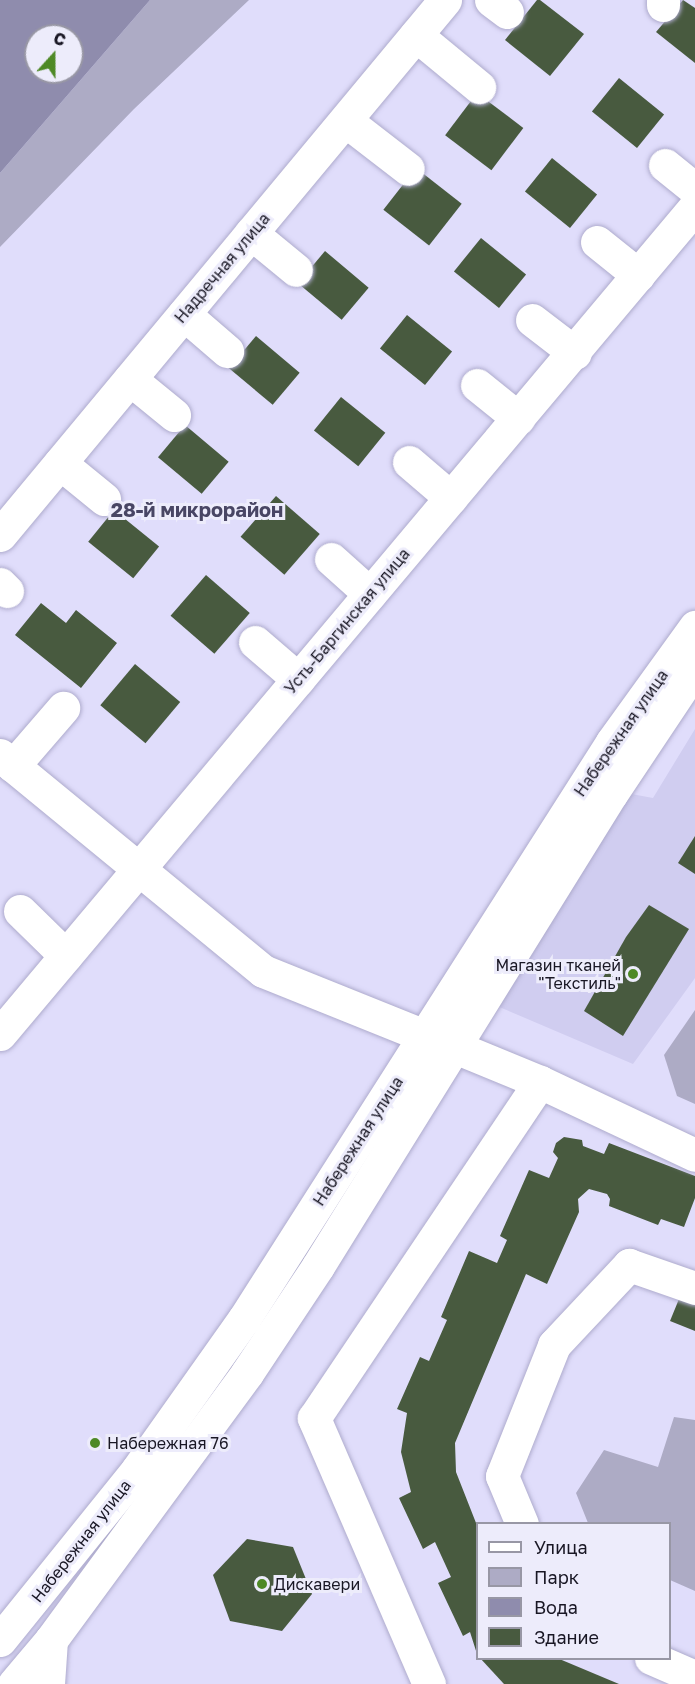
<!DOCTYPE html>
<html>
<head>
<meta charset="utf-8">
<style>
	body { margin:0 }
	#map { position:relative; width:695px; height:1684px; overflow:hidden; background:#e0ddfb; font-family:"Golos Text",sans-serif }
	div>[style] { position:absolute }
	.built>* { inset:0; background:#d0cdf0 }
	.green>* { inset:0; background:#adabc5 }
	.water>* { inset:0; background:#8f8cad }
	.building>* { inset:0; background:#485a3f; transform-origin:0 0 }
	.roads { filter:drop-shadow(0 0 2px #aeabcd) drop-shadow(0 0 2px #aeabcd) }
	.minor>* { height:33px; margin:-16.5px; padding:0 16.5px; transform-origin:16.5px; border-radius:16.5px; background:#fff }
	.major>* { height:33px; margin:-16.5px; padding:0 16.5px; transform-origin:16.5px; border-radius:16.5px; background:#fff }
	.dots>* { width:16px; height:16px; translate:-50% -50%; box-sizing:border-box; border:3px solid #edecfb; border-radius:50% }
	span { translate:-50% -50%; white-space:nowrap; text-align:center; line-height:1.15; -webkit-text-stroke:6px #edecfb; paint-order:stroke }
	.street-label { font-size:16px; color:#191724 }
	.poi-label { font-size:16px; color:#191724 }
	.right { translate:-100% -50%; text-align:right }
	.left { translate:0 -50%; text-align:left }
	.quarter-label { font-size:20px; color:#494664; font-weight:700 }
	.legend { position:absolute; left:476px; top:1522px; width:195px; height:138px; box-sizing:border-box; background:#edecfb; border:2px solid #9897a5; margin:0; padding:8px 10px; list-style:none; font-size:18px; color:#191724 }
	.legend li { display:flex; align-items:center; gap:12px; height:30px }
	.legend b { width:30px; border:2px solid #9897a5 }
	.north { position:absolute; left:24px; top:24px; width:60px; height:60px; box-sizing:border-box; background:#edecfb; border:2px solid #9897a5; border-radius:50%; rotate:21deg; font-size:16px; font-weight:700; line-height:24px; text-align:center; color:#191724 }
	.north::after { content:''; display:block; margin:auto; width:21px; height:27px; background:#4e8926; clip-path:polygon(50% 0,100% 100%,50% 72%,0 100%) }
</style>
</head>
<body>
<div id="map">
	<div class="built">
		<div style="clip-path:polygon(695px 729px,695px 978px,633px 1064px,497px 1006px,626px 793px,653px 798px)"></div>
	</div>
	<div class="green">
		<div style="clip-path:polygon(150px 0,249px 0,134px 109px,0 247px,0 173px)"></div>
		<div style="clip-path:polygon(695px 1010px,695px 1104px,677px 1096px,664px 1055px)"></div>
		<div style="clip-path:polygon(674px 1417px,695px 1420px,695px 1591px,670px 1580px,670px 1524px,588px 1523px,576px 1493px,604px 1450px,658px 1467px)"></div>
	</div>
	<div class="water">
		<div style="clip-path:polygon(evenodd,0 0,150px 0,0 173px,0 0,36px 36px,72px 36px,72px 72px,36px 72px,36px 36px)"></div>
	</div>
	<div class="building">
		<div style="clip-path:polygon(537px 0,540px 0,584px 34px,550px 76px,505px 40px)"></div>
		<div style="clip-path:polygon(683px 0,695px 8px,695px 63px,656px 32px)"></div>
		<div style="left:619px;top:78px;width:58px;height:43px;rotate:39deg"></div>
		<div style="left:477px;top:93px;width:58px;height:53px;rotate:37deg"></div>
		<div style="left:552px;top:158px;width:58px;height:43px;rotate:39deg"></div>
		<div style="left:416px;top:168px;width:58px;height:53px;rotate:38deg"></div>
		<div style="left:481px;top:238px;width:58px;height:43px;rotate:39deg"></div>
		<div style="left:325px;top:251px;width:57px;height:42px;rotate:40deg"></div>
		<div style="left:407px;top:315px;width:58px;height:43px;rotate:39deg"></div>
		<div style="left:256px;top:336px;width:57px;height:42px;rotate:40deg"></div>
		<div style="left:341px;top:397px;width:57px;height:43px;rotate:39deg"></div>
		<div style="left:185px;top:425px;width:57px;height:42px;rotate:40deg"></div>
		<div style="left:276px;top:496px;width:58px;height:54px;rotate:41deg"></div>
		<div style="left:114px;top:510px;width:58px;height:41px;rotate:39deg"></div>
		<div style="left:206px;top:575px;width:58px;height:54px;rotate:41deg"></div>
		<div style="clip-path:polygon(41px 603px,66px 623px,76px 610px,117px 643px,81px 688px,15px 635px)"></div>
		<div style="left:135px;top:664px;width:59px;height:54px;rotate:40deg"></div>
		<div style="clip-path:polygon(695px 836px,695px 874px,678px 863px)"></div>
		<div style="clip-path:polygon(649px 905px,689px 929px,623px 1036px,584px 1011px,626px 937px)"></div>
		<div style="clip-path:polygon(564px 1137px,582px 1140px,583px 1146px,604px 1154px,609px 1143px,695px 1176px,695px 1198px,684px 1227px,661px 1219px,658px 1225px,609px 1206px,610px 1199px,607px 1194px,589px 1189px,578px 1199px,579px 1212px,547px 1284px,526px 1274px,455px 1443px,456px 1472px,478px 1528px,477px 1654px,470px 1632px,463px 1636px,438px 1583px,451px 1577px,435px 1542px,423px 1549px,399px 1498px,411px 1492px,401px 1452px,407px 1413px,397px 1409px,420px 1357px,429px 1361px,447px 1320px,441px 1317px,469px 1251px,497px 1263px,507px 1240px,500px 1236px,529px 1170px,549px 1178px,558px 1158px,553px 1152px,556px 1143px)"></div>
		<div style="clip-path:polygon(679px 1299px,695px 1305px,695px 1331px,670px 1321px)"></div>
		<div style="clip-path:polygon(247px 1539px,293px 1547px,312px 1594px,282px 1631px,230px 1621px,213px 1575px)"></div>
		<div style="clip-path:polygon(480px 1658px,557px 1658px,619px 1684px,504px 1684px)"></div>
	</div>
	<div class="roads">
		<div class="minor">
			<div style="left:491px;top:0;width:20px;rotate:37deg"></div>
			<div style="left:663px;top:0;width:5px;rotate:90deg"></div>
			<div style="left:416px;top:35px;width:82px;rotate:39.5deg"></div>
			<div style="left:346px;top:121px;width:78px;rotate:37.7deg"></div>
			<div style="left:665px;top:165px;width:38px;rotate:39deg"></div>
			<div style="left:251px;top:233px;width:58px;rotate:39.4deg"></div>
			<div style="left:597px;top:242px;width:53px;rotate:38.8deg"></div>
			<div style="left:184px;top:314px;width:57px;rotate:40.7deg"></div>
			<div style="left:532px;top:320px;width:54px;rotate:37.5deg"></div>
			<div style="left:130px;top:379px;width:57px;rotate:39.3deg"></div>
			<div style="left:477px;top:385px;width:53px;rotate:38.8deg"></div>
			<div style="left:409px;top:462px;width:55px;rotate:40.6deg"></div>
			<div style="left:60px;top:463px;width:57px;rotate:39.3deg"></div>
			<div style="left:0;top:535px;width:696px;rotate:-50.25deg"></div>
			<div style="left:331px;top:559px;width:52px;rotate:41.9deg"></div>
			<div style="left:0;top:584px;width:10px;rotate:45deg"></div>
			<div style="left:255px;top:642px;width:57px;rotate:40.7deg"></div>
			<div style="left:0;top:755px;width:340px;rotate:39.4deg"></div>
			<div style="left:263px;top:971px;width:175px;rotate:21.9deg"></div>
			<div style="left:13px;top:766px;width:77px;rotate:-49.2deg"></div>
			<div style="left:20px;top:911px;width:64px;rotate:44.4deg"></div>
			<div style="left:0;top:1034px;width:1080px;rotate:-49.96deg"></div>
			<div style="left:455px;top:1047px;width:92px;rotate:22.4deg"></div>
			<div style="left:540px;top:1082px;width:171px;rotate:25.2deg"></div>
			<div style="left:522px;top:1524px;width:52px;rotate:-112.6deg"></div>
			<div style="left:502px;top:1476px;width:141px;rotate:-68.3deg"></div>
			<div style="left:554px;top:1345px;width:110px;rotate:-46.8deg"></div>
			<div style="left:629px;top:1265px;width:70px;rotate:19.2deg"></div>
			<div style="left:651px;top:1658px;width:48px;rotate:23.4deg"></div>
			<div style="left:48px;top:1684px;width:44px;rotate:-86.1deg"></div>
			<div style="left:429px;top:1684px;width:290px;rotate:-113.4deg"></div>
			<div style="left:314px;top:1418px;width:405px;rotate:-56.1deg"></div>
		</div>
		<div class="major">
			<div style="left:0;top:1640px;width:218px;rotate:-51.1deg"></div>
			<div style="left:137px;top:1470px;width:185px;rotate:-54.7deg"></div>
			<div style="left:244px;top:1319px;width:684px;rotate:-57.47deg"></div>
			<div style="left:612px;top:742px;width:142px;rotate:-54.2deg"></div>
			<div style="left:14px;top:1684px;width:57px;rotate:-49.9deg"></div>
			<div style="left:51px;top:1640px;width:331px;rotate:-53.7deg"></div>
			<div style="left:247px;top:1373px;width:128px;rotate:-56.4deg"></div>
			<div style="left:318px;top:1266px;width:556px;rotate:-58.17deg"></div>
			<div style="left:611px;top:794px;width:151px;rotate:-56.3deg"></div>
		</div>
	</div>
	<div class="dots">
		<div style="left:633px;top:974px;background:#4e8926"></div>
		<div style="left:95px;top:1443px;background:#4e8926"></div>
		<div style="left:262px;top:1584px;background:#4e8926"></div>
	</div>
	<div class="street-label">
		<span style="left:222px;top:268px;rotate:-50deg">Надречная улица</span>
		<span style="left:347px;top:621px;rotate:-50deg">Усть-Баргинская улица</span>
		<span style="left:621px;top:733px;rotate:-55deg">Набережная улица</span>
		<span style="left:358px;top:1141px;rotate:-57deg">Набережная улица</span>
		<span style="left:81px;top:1541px;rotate:-52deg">Набережная улица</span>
	</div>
	<div class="poi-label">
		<span class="right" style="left:621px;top:974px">Магазин тканей<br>"Текстиль"</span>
		<span class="left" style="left:107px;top:1443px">Набережная 76</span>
		<span class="left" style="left:274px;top:1584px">Дискавери</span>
	</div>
	<div class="quarter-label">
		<span style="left:197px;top:509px">28-й микрорайон</span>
	</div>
	<ul class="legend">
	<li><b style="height:8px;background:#fff"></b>Улица</li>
	<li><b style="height:16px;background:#adabc5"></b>Парк</li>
	<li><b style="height:16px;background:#8f8cad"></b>Вода</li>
	<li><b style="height:16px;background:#485a3f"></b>Здание</li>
	</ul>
	<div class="north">С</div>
</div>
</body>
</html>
